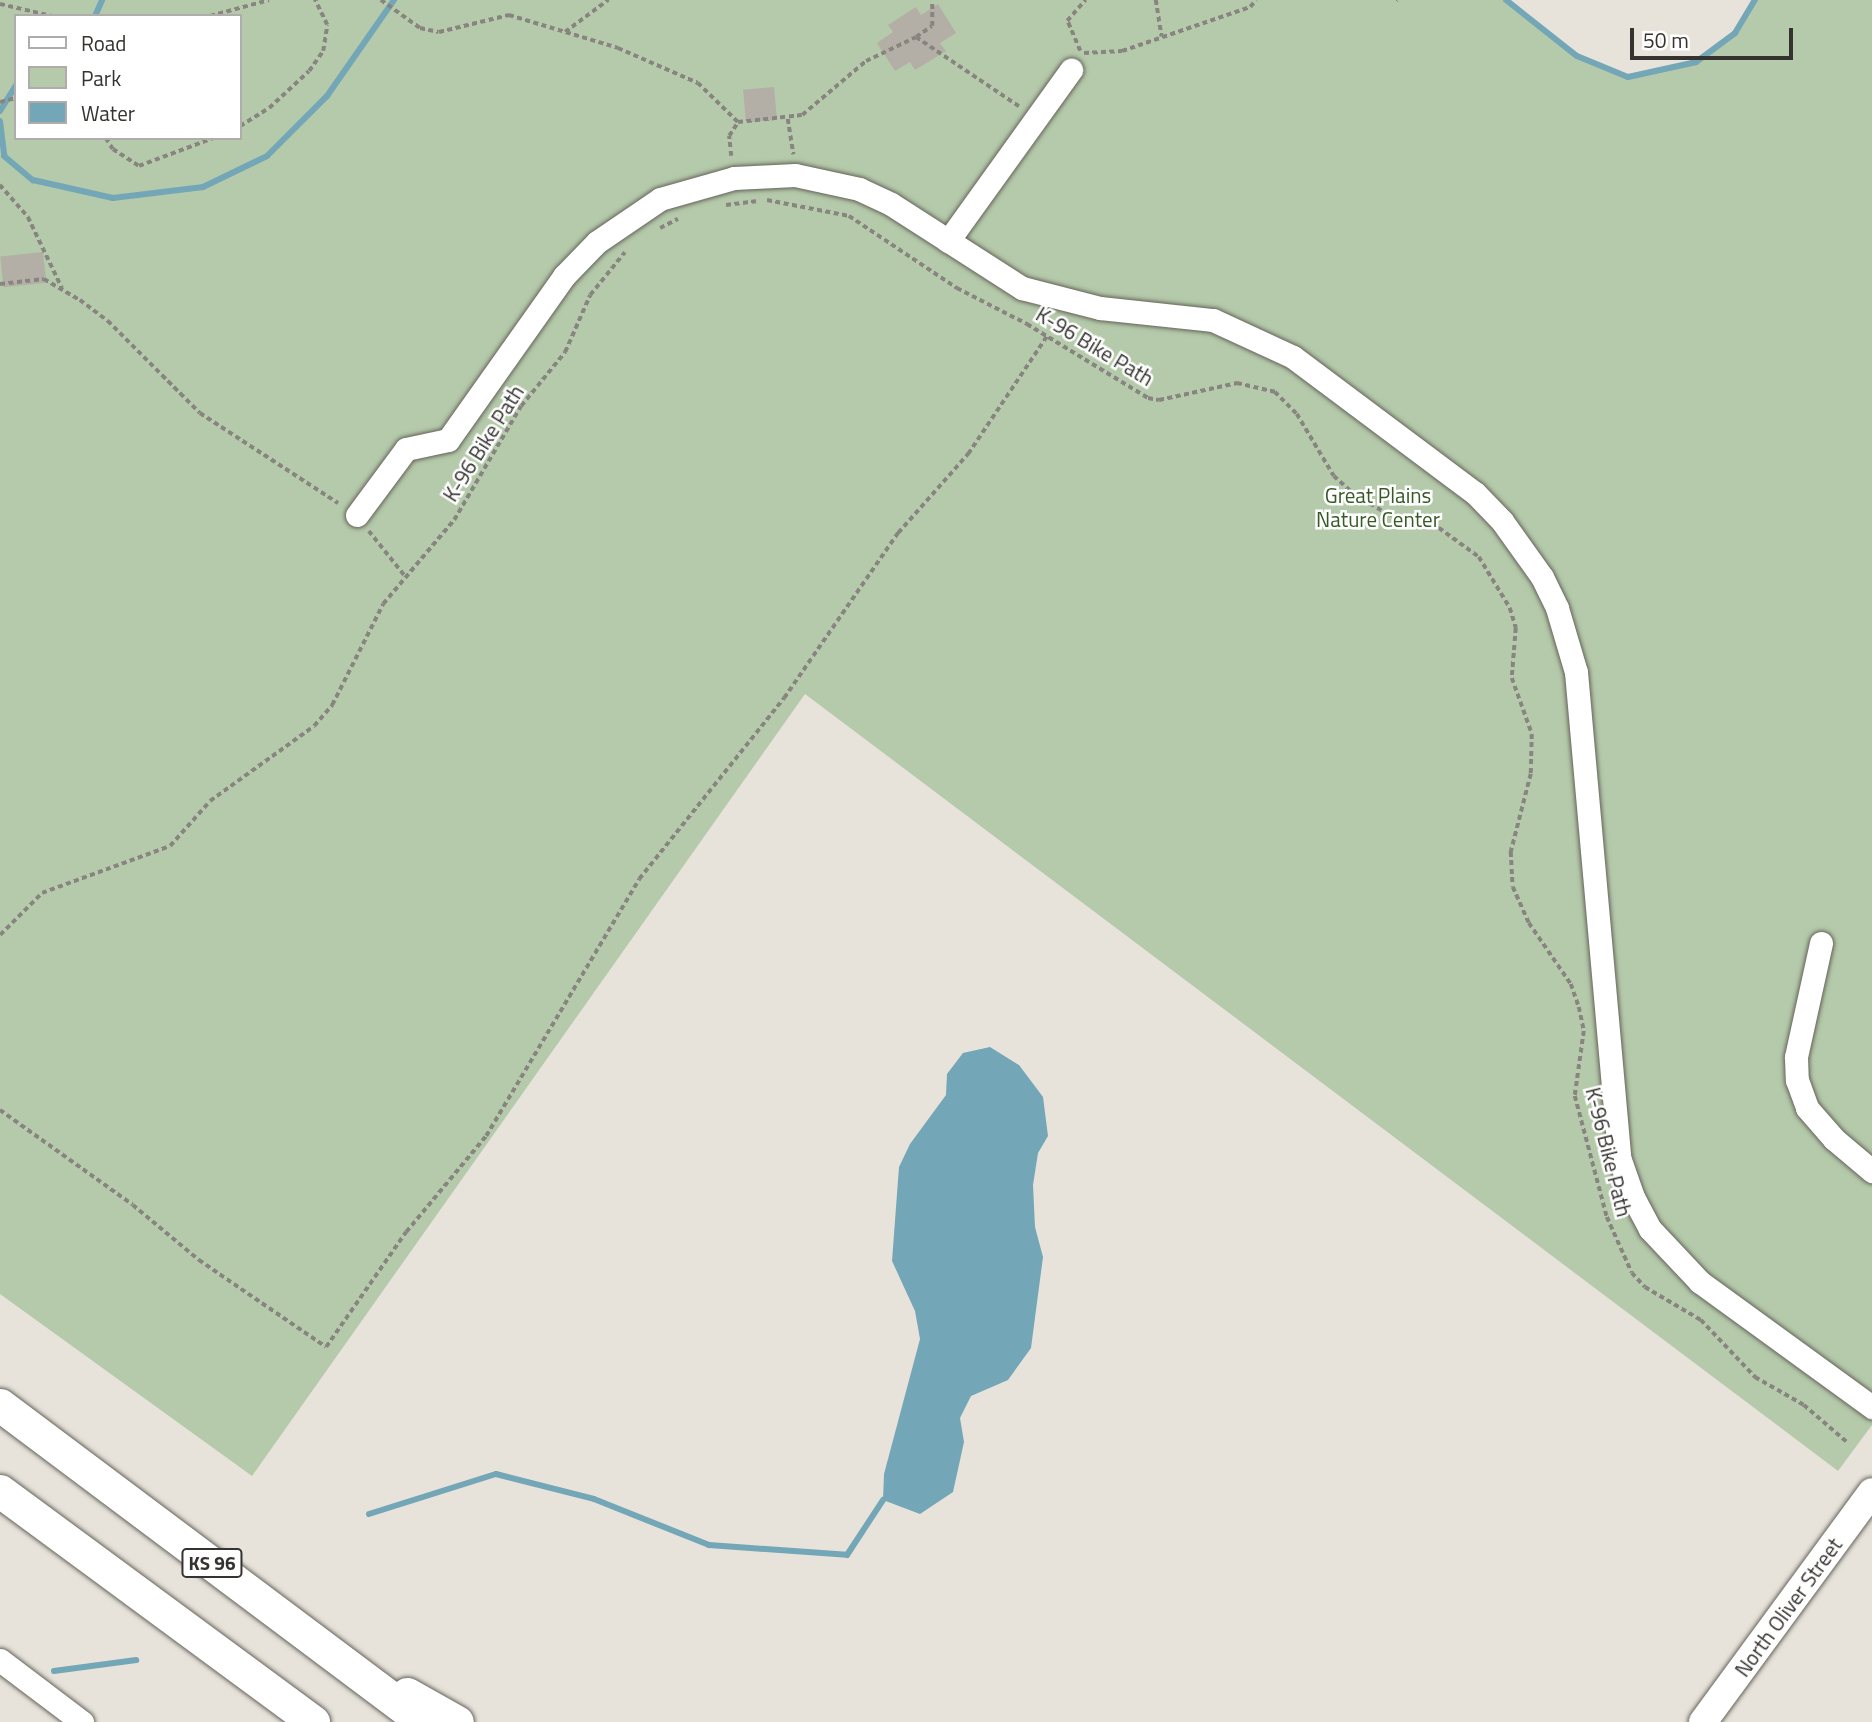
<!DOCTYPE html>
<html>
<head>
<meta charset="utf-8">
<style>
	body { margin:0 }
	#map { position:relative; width:1872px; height:1722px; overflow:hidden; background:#e7e3da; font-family:"Titillium Web",sans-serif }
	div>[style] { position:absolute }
	.green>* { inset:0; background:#b4caaa }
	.water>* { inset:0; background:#73a6b6 }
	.stream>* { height:6px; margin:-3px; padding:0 3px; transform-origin:3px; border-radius:3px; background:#73a6b6 }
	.building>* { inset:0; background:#b3afa6; transform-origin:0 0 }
	.path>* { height:3.5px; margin-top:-1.75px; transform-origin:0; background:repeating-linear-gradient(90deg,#888580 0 5px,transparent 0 8.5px) }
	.roads { filter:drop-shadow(0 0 2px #66635b) drop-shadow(0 0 2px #66635b) }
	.minor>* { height:23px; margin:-11.5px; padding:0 11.5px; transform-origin:11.5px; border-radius:11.5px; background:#fff }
	.major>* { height:28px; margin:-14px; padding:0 14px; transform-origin:14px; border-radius:14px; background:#fff }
	.highway>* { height:33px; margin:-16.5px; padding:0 16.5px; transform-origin:16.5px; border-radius:16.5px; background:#fff }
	span { translate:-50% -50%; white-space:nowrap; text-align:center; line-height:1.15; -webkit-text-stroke:5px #fff; paint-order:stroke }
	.shield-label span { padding:2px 5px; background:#fff; border:2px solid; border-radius:5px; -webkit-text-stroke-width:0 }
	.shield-label { font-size:19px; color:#353330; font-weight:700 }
	.street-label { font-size:21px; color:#353330 }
	.park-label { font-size:21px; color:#365925 }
	.legend { position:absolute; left:14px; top:14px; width:228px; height:126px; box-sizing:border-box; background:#fff; border:2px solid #aeadac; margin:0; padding:9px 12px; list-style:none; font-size:21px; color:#353330 }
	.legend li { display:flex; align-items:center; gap:14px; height:35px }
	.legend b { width:35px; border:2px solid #aeadac }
	.scale { position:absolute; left:1630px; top:28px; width:163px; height:32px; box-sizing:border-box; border:4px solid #353330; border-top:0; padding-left:9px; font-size:21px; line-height:24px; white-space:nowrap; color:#353330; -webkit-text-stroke:5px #fff; paint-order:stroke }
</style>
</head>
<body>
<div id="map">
	<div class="green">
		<div style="clip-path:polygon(evenodd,0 0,1506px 0,1577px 56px,1628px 77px,1696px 62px,1735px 33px,1756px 0,1872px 0,1872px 1425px,1838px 1471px,805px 694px,252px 1476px,0 1294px,0 0,16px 16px,240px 16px,240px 138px,16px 138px,16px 16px)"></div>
	</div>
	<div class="water">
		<div style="clip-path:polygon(990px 1047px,1019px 1065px,1043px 1097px,1048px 1136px,1038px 1153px,1033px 1185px,1035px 1227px,1043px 1257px,1031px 1348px,1008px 1380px,971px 1396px,960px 1418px,964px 1442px,953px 1492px,920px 1514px,883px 1500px,884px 1474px,920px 1339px,915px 1311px,892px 1261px,899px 1167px,910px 1144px,946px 1095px,947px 1074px,963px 1053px)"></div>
	</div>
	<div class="stream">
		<div style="left:1506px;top:0;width:90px;rotate:38.3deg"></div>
		<div style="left:1577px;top:56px;width:55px;rotate:22.4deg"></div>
		<div style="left:1628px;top:77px;width:70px;rotate:-12.4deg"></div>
		<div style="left:1696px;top:62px;width:49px;rotate:-36.6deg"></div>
		<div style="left:1735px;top:33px;width:39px;rotate:-59deg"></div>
		<div style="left:95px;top:16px;width:17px;rotate:-66deg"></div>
		<div style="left:0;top:111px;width:31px;rotate:-58deg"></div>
		<div style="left:0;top:121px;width:35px;rotate:83deg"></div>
		<div style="left:4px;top:156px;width:38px;rotate:40deg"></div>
		<div style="left:33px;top:180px;width:82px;rotate:12.7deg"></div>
		<div style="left:113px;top:198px;width:91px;rotate:-7deg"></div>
		<div style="left:203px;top:187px;width:71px;rotate:-25.8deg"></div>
		<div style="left:267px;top:156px;width:85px;rotate:-45deg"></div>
		<div style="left:327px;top:96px;width:117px;rotate:-55.1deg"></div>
		<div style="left:369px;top:1514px;width:133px;rotate:-17.5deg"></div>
		<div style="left:496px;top:1474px;width:101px;rotate:14.3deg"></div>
		<div style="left:594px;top:1499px;width:124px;rotate:21.8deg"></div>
		<div style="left:709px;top:1545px;width:138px;rotate:4.1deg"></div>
		<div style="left:847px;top:1555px;width:66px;rotate:-56.8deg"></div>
		<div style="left:54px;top:1671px;width:83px;rotate:-7.6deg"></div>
	</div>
	<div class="building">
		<div style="clip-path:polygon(938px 4px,956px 33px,940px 43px,946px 51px,915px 70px,910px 62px,895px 71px,877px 43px,893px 32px,888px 25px,916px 7px,921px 15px)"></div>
		<div style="left:774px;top:87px;width:33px;height:31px;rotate:85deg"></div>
		<div style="left:43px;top:252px;width:31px;height:43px;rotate:84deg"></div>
	</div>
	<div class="path">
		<div style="left:381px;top:0;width:48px;rotate:35.7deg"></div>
		<div style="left:420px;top:28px;width:19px;rotate:12deg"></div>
		<div style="left:439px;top:32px;width:72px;rotate:-13.7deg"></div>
		<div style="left:509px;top:15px;width:114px;rotate:16.8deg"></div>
		<div style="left:618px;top:48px;width:87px;rotate:23.6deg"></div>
		<div style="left:698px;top:83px;width:56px;rotate:44.3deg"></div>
		<div style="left:738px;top:122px;width:64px;rotate:-6.2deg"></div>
		<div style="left:802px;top:115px;width:84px;rotate:-40.2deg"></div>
		<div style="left:866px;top:61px;width:55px;rotate:-25.6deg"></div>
		<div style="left:916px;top:37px;width:125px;rotate:33.9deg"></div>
		<div style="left:1156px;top:0;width:37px;rotate:81deg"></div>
		<div style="left:1396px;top:1px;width:1px;rotate:-45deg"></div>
		<div style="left:0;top:4px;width:53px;rotate:13deg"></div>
		<div style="left:210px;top:16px;width:61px;rotate:-15.2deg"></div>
		<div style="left:565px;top:32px;width:54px;rotate:-36.7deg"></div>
		<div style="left:916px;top:37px;width:19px;rotate:-35deg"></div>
		<div style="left:932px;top:26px;width:26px;rotate:-90deg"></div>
		<div style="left:1080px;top:51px;width:33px;rotate:-113deg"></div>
		<div style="left:1067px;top:21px;width:28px;rotate:-49deg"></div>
		<div style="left:1084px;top:53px;width:38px;rotate:-3deg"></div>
		<div style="left:1122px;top:51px;width:135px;rotate:-19deg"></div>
		<div style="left:1250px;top:7px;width:9px;rotate:-49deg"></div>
		<div style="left:0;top:102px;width:16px;rotate:-14deg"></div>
		<div style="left:788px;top:119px;width:36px;rotate:81deg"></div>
		<div style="left:240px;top:126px;width:34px;rotate:-32deg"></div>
		<div style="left:269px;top:108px;width:54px;rotate:-42.8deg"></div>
		<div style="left:309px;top:71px;width:24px;rotate:-55deg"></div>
		<div style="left:323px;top:51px;width:26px;rotate:-81deg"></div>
		<div style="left:327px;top:25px;width:28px;rotate:-116deg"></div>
		<div style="left:106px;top:138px;width:13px;rotate:58deg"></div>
		<div style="left:113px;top:149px;width:31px;rotate:33deg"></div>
		<div style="left:139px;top:166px;width:79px;rotate:-20.7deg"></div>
		<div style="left:731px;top:156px;width:20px;rotate:-96deg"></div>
		<div style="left:729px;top:136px;width:17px;rotate:-57deg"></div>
		<div style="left:0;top:185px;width:43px;rotate:48.8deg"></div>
		<div style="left:28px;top:217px;width:79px;rotate:64.4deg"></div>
		<div style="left:767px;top:200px;width:84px;rotate:11deg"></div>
		<div style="left:849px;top:216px;width:130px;rotate:33.7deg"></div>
		<div style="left:957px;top:288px;width:79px;rotate:27.2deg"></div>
		<div style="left:1027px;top:324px;width:142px;rotate:31.4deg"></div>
		<div style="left:1148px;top:398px;width:11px;rotate:10deg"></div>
		<div style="left:1159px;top:400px;width:80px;rotate:-12.3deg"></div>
		<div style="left:1237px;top:383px;width:39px;rotate:13deg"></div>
		<div style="left:1275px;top:392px;width:31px;rotate:45deg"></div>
		<div style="left:1297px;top:414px;width:72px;rotate:59.2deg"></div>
		<div style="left:1334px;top:476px;width:28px;rotate:42deg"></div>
		<div style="left:1355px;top:495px;width:38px;rotate:30deg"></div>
		<div style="left:1388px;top:514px;width:53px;rotate:15.4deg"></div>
		<div style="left:1439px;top:528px;width:49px;rotate:35.9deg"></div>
		<div style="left:1479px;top:557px;width:60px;rotate:58.7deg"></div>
		<div style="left:1510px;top:608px;width:21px;rotate:73deg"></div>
		<div style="left:1516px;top:628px;width:50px;rotate:94.6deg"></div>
		<div style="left:1512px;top:678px;width:59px;rotate:70.3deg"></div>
		<div style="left:1532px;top:734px;width:40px;rotate:91.4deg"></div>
		<div style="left:1531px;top:774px;width:81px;rotate:104.4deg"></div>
		<div style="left:1511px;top:852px;width:35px;rotate:87deg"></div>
		<div style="left:1513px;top:887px;width:39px;rotate:66deg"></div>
		<div style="left:1529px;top:923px;width:74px;rotate:55.5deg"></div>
		<div style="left:1571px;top:984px;width:24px;rotate:71deg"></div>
		<div style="left:1579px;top:1007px;width:25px;rotate:78deg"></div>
		<div style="left:1584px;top:1031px;width:66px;rotate:97.9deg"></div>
		<div style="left:1575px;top:1096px;width:125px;rotate:75.2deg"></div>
		<div style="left:1607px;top:1217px;width:61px;rotate:65.9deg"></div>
		<div style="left:1632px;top:1273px;width:19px;rotate:47deg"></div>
		<div style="left:1645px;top:1287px;width:65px;rotate:30.5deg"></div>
		<div style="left:1701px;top:1320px;width:79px;rotate:46.5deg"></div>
		<div style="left:1755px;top:1377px;width:56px;rotate:29.7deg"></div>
		<div style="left:1804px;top:1405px;width:58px;rotate:40.8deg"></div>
		<div style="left:726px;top:205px;width:34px;rotate:-7deg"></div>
		<div style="left:660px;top:228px;width:20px;rotate:-27deg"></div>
		<div style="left:0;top:284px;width:44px;rotate:-6.5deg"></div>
		<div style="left:44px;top:279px;width:42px;rotate:30.3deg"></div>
		<div style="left:80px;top:300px;width:35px;rotate:37deg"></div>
		<div style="left:108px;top:321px;width:130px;rotate:45deg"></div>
		<div style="left:200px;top:413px;width:165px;rotate:33.1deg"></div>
		<div style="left:369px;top:531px;width:58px;rotate:51.3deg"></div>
		<div style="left:0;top:935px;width:59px;rotate:-45deg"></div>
		<div style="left:42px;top:893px;width:136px;rotate:-20.2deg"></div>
		<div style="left:170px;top:846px;width:60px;rotate:-48.4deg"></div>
		<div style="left:210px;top:801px;width:128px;rotate:-35.8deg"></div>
		<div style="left:314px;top:726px;width:28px;rotate:-49deg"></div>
		<div style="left:332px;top:705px;width:113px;rotate:-63.2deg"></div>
		<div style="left:383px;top:604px;width:110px;rotate:-49.8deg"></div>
		<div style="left:454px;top:520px;width:132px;rotate:-59.6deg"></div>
		<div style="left:521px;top:406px;width:70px;rotate:-50.8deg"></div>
		<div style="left:565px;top:352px;width:62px;rotate:-66.3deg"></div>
		<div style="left:590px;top:295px;width:55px;rotate:-50.9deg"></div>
		<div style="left:0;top:1110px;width:163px;rotate:35.5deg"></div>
		<div style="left:133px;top:1205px;width:86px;rotate:39.8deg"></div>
		<div style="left:199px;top:1260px;width:154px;rotate:34.4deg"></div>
		<div style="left:326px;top:1347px;width:140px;rotate:-55.2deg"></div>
		<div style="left:406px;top:1232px;width:125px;rotate:-50.2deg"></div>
		<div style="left:486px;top:1136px;width:299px;rotate:-59.2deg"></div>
		<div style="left:639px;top:879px;width:232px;rotate:-51.3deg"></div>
		<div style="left:784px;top:698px;width:201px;rotate:-55.4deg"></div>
		<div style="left:898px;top:533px;width:106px;rotate:-48.5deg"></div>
		<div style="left:968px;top:454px;width:142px;rotate:-56.2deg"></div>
	</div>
	<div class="roads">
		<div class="minor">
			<div style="left:948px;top:241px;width:211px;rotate:-54.3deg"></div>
			<div style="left:357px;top:515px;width:82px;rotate:-53.4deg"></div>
			<div style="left:406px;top:449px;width:43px;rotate:-12.1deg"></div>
			<div style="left:448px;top:440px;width:201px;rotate:-54.7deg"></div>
			<div style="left:564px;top:276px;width:47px;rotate:-45.9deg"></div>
			<div style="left:597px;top:242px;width:76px;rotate:-34.3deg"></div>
			<div style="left:660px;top:199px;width:77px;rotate:-15.8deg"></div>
			<div style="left:734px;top:178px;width:61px;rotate:-2.8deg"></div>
			<div style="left:795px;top:175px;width:66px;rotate:12.3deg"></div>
			<div style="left:859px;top:189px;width:35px;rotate:25deg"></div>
			<div style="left:891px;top:204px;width:156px;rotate:32.7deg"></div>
			<div style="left:1022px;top:288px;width:81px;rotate:14.4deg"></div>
			<div style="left:1100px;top:308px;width:114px;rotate:6.1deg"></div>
			<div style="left:1213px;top:320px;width:88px;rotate:24.8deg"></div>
			<div style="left:1293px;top:357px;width:227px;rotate:36.8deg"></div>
			<div style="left:1475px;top:493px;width:39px;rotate:46deg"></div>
			<div style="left:1502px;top:521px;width:69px;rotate:54.5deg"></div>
			<div style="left:1542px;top:577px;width:34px;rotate:64deg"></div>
			<div style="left:1557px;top:608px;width:67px;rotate:73.5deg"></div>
			<div style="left:1576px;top:672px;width:487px;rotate:84.9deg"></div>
			<div style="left:1619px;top:1157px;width:42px;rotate:70.7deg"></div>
			<div style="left:1633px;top:1197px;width:36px;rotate:62deg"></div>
			<div style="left:1650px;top:1229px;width:73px;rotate:46.7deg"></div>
			<div style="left:1700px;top:1282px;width:213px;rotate:36deg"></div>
			<div style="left:1821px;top:943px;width:117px;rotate:102.4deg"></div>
			<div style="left:1796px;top:1057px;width:23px;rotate:88deg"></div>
			<div style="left:1797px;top:1080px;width:30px;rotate:70deg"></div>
			<div style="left:1807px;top:1108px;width:41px;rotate:48.9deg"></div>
			<div style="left:1834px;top:1139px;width:50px;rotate:40.1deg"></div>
			<div style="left:0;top:1660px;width:103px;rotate:37.1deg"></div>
		</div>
		<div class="major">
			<div style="left:1703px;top:1722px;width:285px;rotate:-53.7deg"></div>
		</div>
		<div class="highway">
			<div style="left:0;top:1405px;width:529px;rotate:36.85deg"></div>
			<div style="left:0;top:1491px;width:389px;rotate:36.4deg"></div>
			<div style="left:407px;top:1694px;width:57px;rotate:29.2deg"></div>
		</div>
	</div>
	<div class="shield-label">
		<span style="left:212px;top:1563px">KS 96</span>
	</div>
	<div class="street-label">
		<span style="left:1095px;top:346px;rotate:31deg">K-96 Bike Path</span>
		<span style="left:483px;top:443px;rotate:-58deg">K-96 Bike Path</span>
		<span style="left:1609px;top:1152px;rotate:76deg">K-96 Bike Path</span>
		<span style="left:1788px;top:1607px;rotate:-54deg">North Oliver Street</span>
	</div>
	<div class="park-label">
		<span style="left:1378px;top:507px">Great Plains<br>Nature Center</span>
	</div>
	<ul class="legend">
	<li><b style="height:9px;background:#fff"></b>Road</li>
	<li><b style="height:19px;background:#b4caaa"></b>Park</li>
	<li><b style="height:19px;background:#73a6b6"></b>Water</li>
	</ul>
	<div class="scale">50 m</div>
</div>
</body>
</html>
